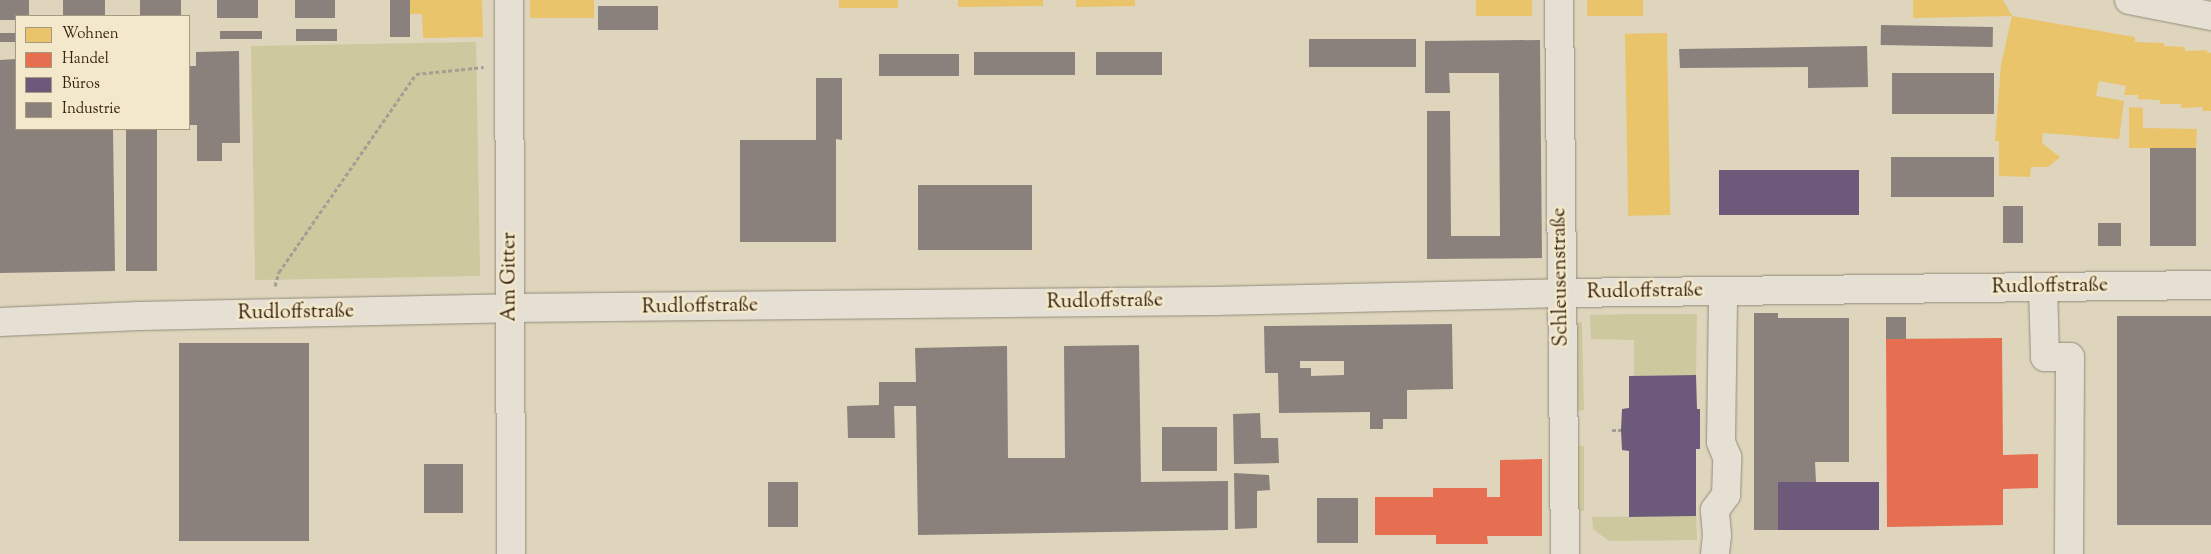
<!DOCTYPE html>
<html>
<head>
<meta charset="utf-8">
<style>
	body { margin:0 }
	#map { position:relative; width:2211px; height:554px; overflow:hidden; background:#ded5bc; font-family:"Sorts Mill Goudy",serif }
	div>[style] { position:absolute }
	.green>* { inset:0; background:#cdc89e; transform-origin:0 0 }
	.homes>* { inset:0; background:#e9c46a; transform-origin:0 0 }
	.shops>* { inset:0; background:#e76f51 }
	.offices>* { inset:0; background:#6d597a; transform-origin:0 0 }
	.industry>* { inset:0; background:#8a817c; transform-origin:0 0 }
	.path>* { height:3px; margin-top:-1.5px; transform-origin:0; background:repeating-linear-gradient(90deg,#a49f94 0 4px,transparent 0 6.5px) }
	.roads { filter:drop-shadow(0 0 1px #938b7b) drop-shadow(0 0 1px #938b7b) }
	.minor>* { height:28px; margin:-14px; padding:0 14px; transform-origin:14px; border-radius:14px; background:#e5e0d3 }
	span { translate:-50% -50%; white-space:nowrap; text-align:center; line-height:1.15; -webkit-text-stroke:5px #f3e8ca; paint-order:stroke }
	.street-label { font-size:20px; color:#362111 }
	.legend { position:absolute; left:15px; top:15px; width:175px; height:115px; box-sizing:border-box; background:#f3e8ca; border:1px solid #a79880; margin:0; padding:6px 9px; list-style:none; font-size:15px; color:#362111 }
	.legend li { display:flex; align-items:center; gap:10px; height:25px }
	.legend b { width:25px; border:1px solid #a79880 }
</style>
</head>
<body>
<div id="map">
	<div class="green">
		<div style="left:476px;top:42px;width:234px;height:225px;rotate:89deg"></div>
		<div style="clip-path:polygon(1634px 314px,1697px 314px,1696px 375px,1634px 376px,1634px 340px,1591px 339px,1590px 315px)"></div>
		<div style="clip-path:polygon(1578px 322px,1582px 322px,1584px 410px,1577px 411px,1575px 331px)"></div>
		<div style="left:1578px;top:446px;width:6px;height:65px"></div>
		<div style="clip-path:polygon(1696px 516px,1697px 540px,1609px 541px,1593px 529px,1592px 517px)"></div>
	</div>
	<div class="homes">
		<div style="clip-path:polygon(410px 0,482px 0,483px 37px,423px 38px,422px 14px,410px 14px)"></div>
		<div style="left:530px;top:0;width:64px;height:18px"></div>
		<div style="left:839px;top:0;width:59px;height:8px"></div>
		<div style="clip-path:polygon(958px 0,1043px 0,1043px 6px,958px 7px)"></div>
		<div style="clip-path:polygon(1076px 0,1135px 0,1135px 6px,1076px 7px)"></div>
		<div style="left:1476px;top:0;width:56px;height:16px"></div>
		<div style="left:1587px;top:0;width:56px;height:16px"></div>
		<div style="clip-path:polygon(1913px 0,2003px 0,2012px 16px,1913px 18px)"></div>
		<div style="clip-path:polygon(2012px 16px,2135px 37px,2135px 42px,2164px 43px,2164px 46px,2185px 47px,2185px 51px,2207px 50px,2207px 52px,2211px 53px,2211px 111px,2202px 111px,2203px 107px,2181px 108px,2181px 104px,2160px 104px,2160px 100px,2138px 99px,2138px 95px,2124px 95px,2126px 86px,2099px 81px,2096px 96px,2124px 101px,2119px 139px,2043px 133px,2042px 143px,2060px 157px,2048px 167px,2031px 167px,2030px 177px,1999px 176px,1999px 141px,1995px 141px,2001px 65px)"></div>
		<div style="left:1667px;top:33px;width:182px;height:42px;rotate:89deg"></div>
		<div style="clip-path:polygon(2129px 107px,2143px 108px,2143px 128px,2197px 129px,2196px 148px,2129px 148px)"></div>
	</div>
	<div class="shops">
		<div style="clip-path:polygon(2002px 338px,2003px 455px,2038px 454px,2038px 488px,2003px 489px,2003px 525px,1887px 527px,1886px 339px)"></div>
		<div style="clip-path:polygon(1542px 459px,1542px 536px,1487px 536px,1488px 544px,1436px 544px,1436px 535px,1375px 535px,1375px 497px,1433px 497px,1433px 488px,1487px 488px,1487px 497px,1500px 497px,1500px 460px)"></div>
	</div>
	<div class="offices">
		<div style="left:1719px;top:170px;width:140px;height:45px"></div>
		<div style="clip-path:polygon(1696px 375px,1697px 409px,1700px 409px,1700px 449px,1696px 449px,1696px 516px,1629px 517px,1629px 451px,1622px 450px,1621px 430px,1622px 409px,1629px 408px,1629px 376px)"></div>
		<div style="left:1778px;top:482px;width:101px;height:48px"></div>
	</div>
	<div class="industry">
		<div style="clip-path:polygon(0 0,29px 0,29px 16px,16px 16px,16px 20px,0 20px)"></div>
		<div style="left:63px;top:0;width:42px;height:16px"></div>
		<div style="left:140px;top:0;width:41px;height:16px"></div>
		<div style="left:217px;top:0;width:41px;height:18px"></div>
		<div style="left:295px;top:0;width:40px;height:18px"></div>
		<div style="left:390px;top:0;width:20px;height:37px"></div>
		<div style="left:598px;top:6px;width:60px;height:24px"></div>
		<div style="left:1881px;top:25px;width:112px;height:20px;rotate:1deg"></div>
		<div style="left:296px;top:29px;width:41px;height:12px"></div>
		<div style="left:220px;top:31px;width:42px;height:8px"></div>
		<div style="left:0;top:33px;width:16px;height:9px"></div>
		<div style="left:1416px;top:39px;width:28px;height:107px;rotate:90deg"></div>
		<div style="clip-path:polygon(1540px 40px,1542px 258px,1427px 259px,1427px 111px,1450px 111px,1451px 236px,1500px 236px,1499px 73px,1449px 73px,1450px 93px,1425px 93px,1425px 41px)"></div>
		<div style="clip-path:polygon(1867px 46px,1868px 87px,1808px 88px,1808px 67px,1680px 68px,1679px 49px)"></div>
		<div style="clip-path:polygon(239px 51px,240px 143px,222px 143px,222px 161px,197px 161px,197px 125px,189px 125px,189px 66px,196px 66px,196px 52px)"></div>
		<div style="left:1075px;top:52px;width:23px;height:101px;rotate:90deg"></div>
		<div style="left:1162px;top:52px;width:23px;height:66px;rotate:90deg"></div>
		<div style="left:959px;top:54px;width:22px;height:80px;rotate:90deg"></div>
		<div style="clip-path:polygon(16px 59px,16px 129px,113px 129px,115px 271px,0 273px,0 60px)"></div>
		<div style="left:1892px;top:73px;width:102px;height:41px"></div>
		<div style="clip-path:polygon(816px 78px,842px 78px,842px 140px,836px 139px,836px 242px,740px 242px,740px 140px,816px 140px)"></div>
		<div style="left:126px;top:129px;width:31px;height:142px"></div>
		<div style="left:2150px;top:148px;width:46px;height:98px"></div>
		<div style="left:1891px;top:157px;width:103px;height:40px"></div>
		<div style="left:918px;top:185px;width:114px;height:65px"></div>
		<div style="left:2023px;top:206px;width:37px;height:20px;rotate:90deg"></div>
		<div style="left:2098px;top:223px;width:23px;height:23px"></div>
		<div style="clip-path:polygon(1754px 313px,1778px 313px,1778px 318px,1849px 318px,1849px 462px,1815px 462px,1816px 482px,1778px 482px,1778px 530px,1754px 530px)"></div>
		<div style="left:2211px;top:316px;width:209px;height:94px;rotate:90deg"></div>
		<div style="left:1886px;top:317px;width:20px;height:22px"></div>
		<div style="clip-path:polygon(evenodd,1452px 324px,1453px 389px,1407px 390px,1407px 419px,1383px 419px,1383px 429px,1370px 429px,1370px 412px,1279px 413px,1278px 373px,1265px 373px,1264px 326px,1452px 324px,1300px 361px,1344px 361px,1344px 375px,1311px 376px,1311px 368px,1300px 368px,1300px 361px)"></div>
		<div style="left:309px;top:343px;width:198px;height:130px;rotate:90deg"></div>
		<div style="clip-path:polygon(1139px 345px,1141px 482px,1228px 481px,1228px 530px,918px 535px,916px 406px,894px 406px,895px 438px,848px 438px,847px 406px,879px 405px,879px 382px,916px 382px,915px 348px,1007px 346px,1008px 458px,1065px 458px,1064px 346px)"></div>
		<div style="clip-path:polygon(1260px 413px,1261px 438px,1278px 438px,1279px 463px,1234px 464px,1233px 414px)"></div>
		<div style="left:1162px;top:427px;width:55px;height:44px"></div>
		<div style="left:424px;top:464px;width:39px;height:49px"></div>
		<div style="clip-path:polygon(1234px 473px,1269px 475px,1270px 490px,1257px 491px,1257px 528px,1235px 529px)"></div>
		<div style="left:768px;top:482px;width:30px;height:45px"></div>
		<div style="left:1317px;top:498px;width:41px;height:45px"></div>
	</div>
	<div class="path">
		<div style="left:275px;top:286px;width:15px;rotate:-74deg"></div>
		<div style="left:279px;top:272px;width:241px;rotate:-55.3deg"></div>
		<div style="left:416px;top:74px;width:68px;rotate:-5.9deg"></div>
		<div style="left:1612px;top:430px;width:9px"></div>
	</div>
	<div class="roads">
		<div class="minor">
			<div style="left:509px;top:0;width:554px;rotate:89.79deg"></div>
			<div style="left:1559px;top:0;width:554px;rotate:89.38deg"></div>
			<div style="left:2129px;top:0;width:84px;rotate:11deg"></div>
			<div style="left:2043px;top:288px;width:69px;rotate:88.3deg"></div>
			<div style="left:2045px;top:357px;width:25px"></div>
			<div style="left:2070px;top:357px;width:197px;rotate:90.3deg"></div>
			<div style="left:0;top:322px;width:139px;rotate:-2.5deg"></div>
			<div style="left:139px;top:316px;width:371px;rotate:-1.2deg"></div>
			<div style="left:510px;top:308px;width:705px;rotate:-0.57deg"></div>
			<div style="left:1215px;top:301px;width:347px;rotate:-1.3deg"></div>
			<div style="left:1562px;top:293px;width:649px;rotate:-0.71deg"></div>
			<div style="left:1715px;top:554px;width:19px;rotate:-84deg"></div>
			<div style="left:1717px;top:535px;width:25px;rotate:-95deg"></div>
			<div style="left:1715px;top:510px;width:19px;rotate:-54deg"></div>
			<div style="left:1726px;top:495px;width:38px;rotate:-88deg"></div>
			<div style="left:1727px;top:457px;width:16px;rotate:-112deg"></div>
			<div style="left:1721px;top:442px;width:151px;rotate:-89.2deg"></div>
		</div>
	</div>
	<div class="street-label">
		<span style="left:510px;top:277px;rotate:-90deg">Am Gitter</span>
		<span style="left:1561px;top:277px;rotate:-91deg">Schleusenstraße</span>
		<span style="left:2050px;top:287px;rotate:-1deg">Rudloffstraße</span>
		<span style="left:1645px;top:292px;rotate:-1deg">Rudloffstraße</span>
		<span style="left:1105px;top:302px;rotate:-1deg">Rudloffstraße</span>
		<span style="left:700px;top:307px;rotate:-1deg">Rudloffstraße</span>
		<span style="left:296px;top:313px;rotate:-1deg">Rudloffstraße</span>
	</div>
	<ul class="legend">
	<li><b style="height:14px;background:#e9c46a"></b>Wohnen</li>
	<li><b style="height:14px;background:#e76f51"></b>Handel</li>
	<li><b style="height:14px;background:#6d597a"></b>Büros</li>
	<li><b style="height:14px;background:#8a817c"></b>Industrie</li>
	</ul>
</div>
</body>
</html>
